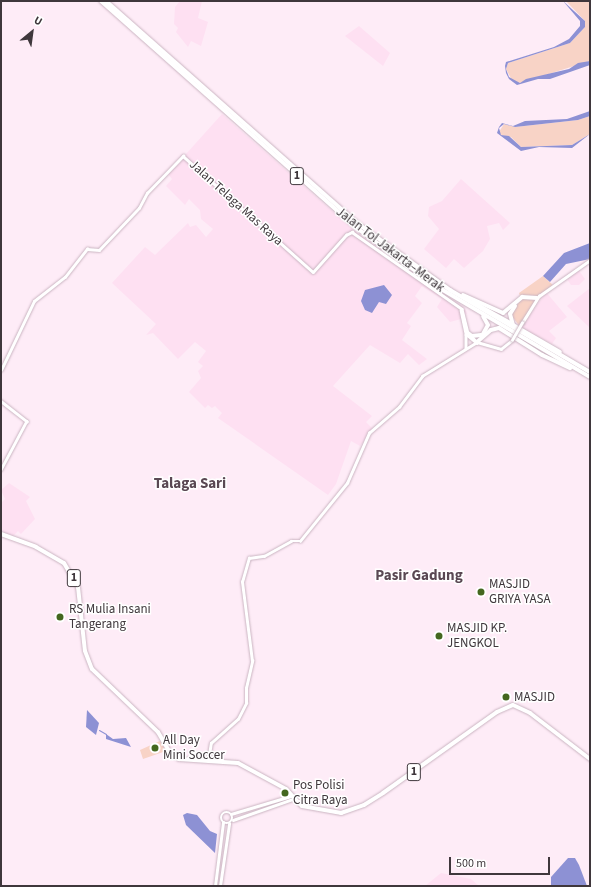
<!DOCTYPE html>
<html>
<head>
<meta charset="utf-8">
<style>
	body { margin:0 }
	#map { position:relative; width:591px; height:887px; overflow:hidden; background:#feecf7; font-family:"Source Sans 3",sans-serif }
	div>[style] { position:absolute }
	.built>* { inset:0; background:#fee0f2 }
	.green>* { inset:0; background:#f8d3c6 }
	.water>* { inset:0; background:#8d91d4 }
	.stream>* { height:1px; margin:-0.5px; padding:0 0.5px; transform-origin:0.5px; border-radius:0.5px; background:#8d91d4 }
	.roads { filter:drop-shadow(0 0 1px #cbb5c2) drop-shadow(0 0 1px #cbb5c2) }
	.secondary>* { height:2.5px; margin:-1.25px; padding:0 1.25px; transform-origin:1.25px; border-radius:1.25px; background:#fff }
	.secondary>.ring { margin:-1.25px; padding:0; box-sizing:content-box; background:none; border:2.5px solid #fff; border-radius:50% }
	.highway>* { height:4px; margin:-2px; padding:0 2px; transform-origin:2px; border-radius:2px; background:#fff }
	.bridges { filter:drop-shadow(0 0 1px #cbb5c2) drop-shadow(0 0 1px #cbb5c2) }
	.secondary-bridge>* { height:2.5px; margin:-1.25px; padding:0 1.25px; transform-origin:1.25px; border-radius:1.25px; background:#fff }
	.dots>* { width:11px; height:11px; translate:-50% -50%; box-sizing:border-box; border:2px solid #fff; border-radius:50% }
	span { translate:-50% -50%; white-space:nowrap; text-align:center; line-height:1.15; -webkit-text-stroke:3px #fff; paint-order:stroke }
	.shield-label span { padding:1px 3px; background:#fff; border:1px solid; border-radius:3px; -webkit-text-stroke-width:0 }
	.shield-label { font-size:12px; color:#3f373c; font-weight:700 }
	.street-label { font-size:13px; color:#3f373c }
	.poi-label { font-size:13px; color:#3f373c }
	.left { translate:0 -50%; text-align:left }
	.quarter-label { font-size:15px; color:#5a4853; font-weight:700 }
	.frame { position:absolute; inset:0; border:2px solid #3f373c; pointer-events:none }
	.north { position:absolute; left:12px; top:12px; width:40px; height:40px; -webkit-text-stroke:3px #fff; paint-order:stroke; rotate:29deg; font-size:11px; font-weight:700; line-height:16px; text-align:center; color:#3f373c }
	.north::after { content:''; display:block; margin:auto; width:14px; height:18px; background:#3f373c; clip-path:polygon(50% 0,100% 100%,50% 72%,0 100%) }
	.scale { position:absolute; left:449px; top:857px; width:101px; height:18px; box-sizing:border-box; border:2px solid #3f373c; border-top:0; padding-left:5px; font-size:12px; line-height:14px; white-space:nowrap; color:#3f373c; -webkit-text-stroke:3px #fff; paint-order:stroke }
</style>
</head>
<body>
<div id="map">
	<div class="built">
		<div style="clip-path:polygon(180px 1px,202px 1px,198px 18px,208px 22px,201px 46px,191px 41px,188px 47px,176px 32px,178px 28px,174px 24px,175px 7px)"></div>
		<div style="clip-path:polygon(359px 26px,390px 53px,383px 66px,345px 36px)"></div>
		<div style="clip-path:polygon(222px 114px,346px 223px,394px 261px,465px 308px,467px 314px,460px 313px,461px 319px,450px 322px,437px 307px,442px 299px,422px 286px,415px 296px,422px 303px,407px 323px,411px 326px,402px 340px,427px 359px,419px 365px,408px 354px,400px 363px,370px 345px,333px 386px,372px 416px,366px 422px,373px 429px,360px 446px,351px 441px,336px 484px,328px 495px,218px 418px,222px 413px,215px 406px,212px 408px,208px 405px,205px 408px,189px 392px,201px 378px,198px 371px,203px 366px,198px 362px,206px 351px,195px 342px,178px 359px,153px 333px,146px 335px,156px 324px,112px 283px,145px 247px,155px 255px,188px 223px,190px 227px,196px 225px,206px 237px,213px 229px,201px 219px,200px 210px,189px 199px,185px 205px,166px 186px,172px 179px,168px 174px)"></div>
		<div style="clip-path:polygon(461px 179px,510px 223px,503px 230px,499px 223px,487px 226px,490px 239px,483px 251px,464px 268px,454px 259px,446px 268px,424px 249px,439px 229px,428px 216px,429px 207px,442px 201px)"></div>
		<div style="clip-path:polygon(577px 268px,585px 279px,579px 285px,571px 285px,565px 276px)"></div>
		<div style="clip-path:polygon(590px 288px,590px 328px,567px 306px)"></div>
		<div style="clip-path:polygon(546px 292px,567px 317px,549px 331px,556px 338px,552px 344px,521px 328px)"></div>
		<div style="clip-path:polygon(9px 483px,30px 497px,26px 501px,35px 519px,21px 534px,18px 531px,12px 537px,1px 530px,1px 503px,5px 499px,1px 490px)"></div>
		<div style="clip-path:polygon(441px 873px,471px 879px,479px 886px,425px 886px)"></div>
	</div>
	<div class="green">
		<div style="clip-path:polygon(566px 1px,590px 1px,590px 61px,520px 83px,513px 82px,506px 69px,508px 63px,570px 43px,585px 27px,585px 21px)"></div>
		<div style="clip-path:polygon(590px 116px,590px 134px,572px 145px,521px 147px,511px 137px,501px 135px,499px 132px,504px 124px,515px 127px,578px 120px)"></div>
		<div style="clip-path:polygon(543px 276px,553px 285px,540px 298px,521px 328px,511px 315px,521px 299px,519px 293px)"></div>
		<div style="clip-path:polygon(160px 741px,166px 751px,143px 759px,140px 750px)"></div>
	</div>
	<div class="water">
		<div style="clip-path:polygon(563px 1px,585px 21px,585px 27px,570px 43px,508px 63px,506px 69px,509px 77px,520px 83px,526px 79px,569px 69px,578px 63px,590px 61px,590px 65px,550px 79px,538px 79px,517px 85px,509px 79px,506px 73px,505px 66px,506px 62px,554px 47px,569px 39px,580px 26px,580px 21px)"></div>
		<div style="clip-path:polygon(590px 111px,590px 116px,578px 120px,515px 127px,504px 124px,499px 128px,501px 135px,509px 136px,521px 147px,572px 145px,590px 134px,572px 148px,539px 147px,521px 151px,497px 133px,499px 127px,502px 123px,513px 126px,525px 121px,567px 119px)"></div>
		<div style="clip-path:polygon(590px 243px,590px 259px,566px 264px,550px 282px,543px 276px,564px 253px)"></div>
		<div style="clip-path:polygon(384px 285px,392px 295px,386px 304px,379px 302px,372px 313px,365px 310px,361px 301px,365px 290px)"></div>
		<div style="clip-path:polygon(87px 710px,99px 723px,96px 735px,86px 727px)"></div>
		<div style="clip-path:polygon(106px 734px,113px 739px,126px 738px,131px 747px,106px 739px)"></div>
		<div style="clip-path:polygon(187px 813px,197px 815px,210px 831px,217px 834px,215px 853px,186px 825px,183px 815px)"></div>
		<div style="clip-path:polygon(568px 858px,575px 858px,579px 865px,587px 886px,551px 886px,551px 877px)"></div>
	</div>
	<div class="stream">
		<div style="left:99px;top:730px;width:8px;rotate:30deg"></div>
	</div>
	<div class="roads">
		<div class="secondary">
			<div style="left:461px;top:310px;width:25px;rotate:78deg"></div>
			<div style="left:466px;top:334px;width:14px;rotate:39deg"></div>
			<div style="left:522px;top:323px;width:32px;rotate:-58deg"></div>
			<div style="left:539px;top:296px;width:62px;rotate:-35.2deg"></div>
			<div style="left:466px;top:335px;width:13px;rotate:90deg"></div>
			<div style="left:1px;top:370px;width:76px;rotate:-64.4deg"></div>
			<div style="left:34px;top:301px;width:39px;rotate:-38deg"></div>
			<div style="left:65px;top:277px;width:36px;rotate:-52deg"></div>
			<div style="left:87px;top:249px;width:12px;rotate:5deg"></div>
			<div style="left:99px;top:250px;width:58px;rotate:-46.4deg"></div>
			<div style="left:139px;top:208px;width:17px;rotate:-62deg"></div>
			<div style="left:147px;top:193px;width:52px;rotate:-45.8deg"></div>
			<div style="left:183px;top:156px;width:174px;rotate:41.7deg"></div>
			<div style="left:313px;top:272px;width:50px;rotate:-48.3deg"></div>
			<div style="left:346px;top:235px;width:7px;rotate:-27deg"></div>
			<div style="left:352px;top:232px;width:134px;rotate:35deg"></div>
			<div style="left:462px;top:309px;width:25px;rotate:76deg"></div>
			<div style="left:468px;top:333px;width:13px;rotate:45deg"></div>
			<div style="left:477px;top:342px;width:25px;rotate:16deg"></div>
			<div style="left:501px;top:349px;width:14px;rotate:-39deg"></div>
			<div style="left:1px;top:401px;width:33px;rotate:38deg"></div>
			<div style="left:27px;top:421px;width:55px;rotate:118deg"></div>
			<div style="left:208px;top:761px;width:18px;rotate:-81deg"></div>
			<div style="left:211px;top:743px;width:36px;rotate:-42deg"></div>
			<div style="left:238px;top:719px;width:18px;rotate:-63deg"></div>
			<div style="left:246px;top:703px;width:15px;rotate:-90deg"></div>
			<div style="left:246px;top:688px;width:28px;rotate:-77deg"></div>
			<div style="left:252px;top:661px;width:80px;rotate:-97.2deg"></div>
			<div style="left:242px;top:582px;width:25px;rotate:-74deg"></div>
			<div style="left:249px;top:558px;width:15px;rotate:-8deg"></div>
			<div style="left:264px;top:556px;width:31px;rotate:-29deg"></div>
			<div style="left:291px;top:541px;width:9px"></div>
			<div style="left:300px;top:541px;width:75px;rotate:-51deg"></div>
			<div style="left:347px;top:483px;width:55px;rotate:-66.3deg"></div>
			<div style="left:369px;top:433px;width:40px;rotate:-41deg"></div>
			<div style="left:399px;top:407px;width:39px;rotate:-53deg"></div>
			<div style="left:422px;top:376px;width:65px;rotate:-31.7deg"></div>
			<div class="ring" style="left:221px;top:812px;width:9.5px;height:9.5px"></div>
			<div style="left:231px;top:814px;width:63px;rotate:-16.7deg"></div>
			<div style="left:233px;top:820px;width:64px;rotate:-19.3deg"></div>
			<div style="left:215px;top:886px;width:64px;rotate:-82.8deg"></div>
			<div style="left:220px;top:886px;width:63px;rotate:-81.7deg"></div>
		</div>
		<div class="highway">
			<div style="left:101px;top:1px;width:339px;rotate:41.6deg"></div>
			<div style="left:354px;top:226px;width:102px;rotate:36.2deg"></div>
			<div style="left:436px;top:286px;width:179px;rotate:30.6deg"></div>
			<div style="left:106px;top:1px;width:335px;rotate:41.5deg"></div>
			<div style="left:357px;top:223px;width:115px;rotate:35.8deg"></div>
			<div style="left:450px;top:290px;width:162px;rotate:30.4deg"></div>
			<div style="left:463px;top:295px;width:44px;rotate:24.2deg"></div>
			<div style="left:503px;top:313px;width:25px;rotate:-40deg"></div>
			<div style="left:522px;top:297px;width:15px;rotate:4deg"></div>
			<div style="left:474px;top:303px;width:43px;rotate:28.9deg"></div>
			<div style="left:515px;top:306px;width:9px;rotate:122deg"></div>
			<div style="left:510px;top:314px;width:11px;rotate:75deg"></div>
			<div style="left:513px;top:325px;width:54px;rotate:29.9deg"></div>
			<div style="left:468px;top:333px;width:5px;rotate:37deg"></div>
			<div style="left:472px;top:336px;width:9px;rotate:-6deg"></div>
			<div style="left:483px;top:334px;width:10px;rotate:-61deg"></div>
			<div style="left:488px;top:325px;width:10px;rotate:-119deg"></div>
			<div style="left:477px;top:342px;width:18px;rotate:-41deg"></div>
			<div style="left:491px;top:330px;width:8px;rotate:-14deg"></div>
			<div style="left:499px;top:328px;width:51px;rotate:32.1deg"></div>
			<div style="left:542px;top:355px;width:31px;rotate:25deg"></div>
			<div style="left:1px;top:534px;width:37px;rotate:20deg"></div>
			<div style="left:36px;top:547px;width:32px;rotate:30deg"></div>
			<div style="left:64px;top:563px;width:28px;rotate:60deg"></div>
			<div style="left:78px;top:587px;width:64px;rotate:83.8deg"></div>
			<div style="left:85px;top:651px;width:19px;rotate:69deg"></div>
			<div style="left:92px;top:669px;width:91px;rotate:43.7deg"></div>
			<div style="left:158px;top:732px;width:24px;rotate:60deg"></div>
			<div style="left:170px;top:753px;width:11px;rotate:34deg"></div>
			<div style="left:179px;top:759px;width:59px;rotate:3.9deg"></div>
			<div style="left:238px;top:763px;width:55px;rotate:28.4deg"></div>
			<div style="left:286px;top:789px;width:23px;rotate:47deg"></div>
			<div style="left:302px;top:806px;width:40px;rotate:10deg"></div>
			<div style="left:341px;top:813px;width:24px;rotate:-19deg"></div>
			<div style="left:364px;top:805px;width:22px;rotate:-32deg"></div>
			<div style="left:383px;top:793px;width:140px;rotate:-35.4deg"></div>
			<div style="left:497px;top:712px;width:17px;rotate:-24deg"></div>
			<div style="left:513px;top:705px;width:19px;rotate:25deg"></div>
			<div style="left:530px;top:713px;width:76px;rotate:37.5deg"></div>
		</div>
	</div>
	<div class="bridges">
		<div class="secondary-bridge">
			<div style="left:512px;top:340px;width:20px;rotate:-60deg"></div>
		</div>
	</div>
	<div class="dots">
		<div style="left:481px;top:592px;background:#44671f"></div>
		<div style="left:60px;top:617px;background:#44671f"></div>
		<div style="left:439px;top:636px;background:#44671f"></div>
		<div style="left:506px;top:697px;background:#44671f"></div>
		<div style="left:155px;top:748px;background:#44671f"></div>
		<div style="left:285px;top:793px;background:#44671f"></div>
	</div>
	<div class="shield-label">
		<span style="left:297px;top:176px">1</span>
		<span style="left:74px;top:578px">1</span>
		<span style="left:414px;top:772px">1</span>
	</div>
	<div class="street-label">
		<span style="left:236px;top:203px;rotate:42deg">Jalan Telaga Mas Raya</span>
		<span style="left:390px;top:250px;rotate:37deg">Jalan Tol Jakarta–Merak</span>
	</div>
	<div class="poi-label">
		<span class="left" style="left:489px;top:592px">MASJID<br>GRIYA YASA</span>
		<span class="left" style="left:69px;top:617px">RS Mulia Insani<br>Tangerang</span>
		<span class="left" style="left:447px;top:636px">MASJID KP.<br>JENGKOL</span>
		<span class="left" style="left:514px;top:697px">MASJID</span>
		<span class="left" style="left:163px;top:748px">All Day<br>Mini Soccer</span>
		<span class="left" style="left:293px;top:793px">Pos Polisi<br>Citra Raya</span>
	</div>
	<div class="quarter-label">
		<span style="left:190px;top:484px">Talaga Sari</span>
		<span style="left:419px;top:576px">Pasir Gadung</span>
	</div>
	<div class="frame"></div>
	<div class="north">U</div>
	<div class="scale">500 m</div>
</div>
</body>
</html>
